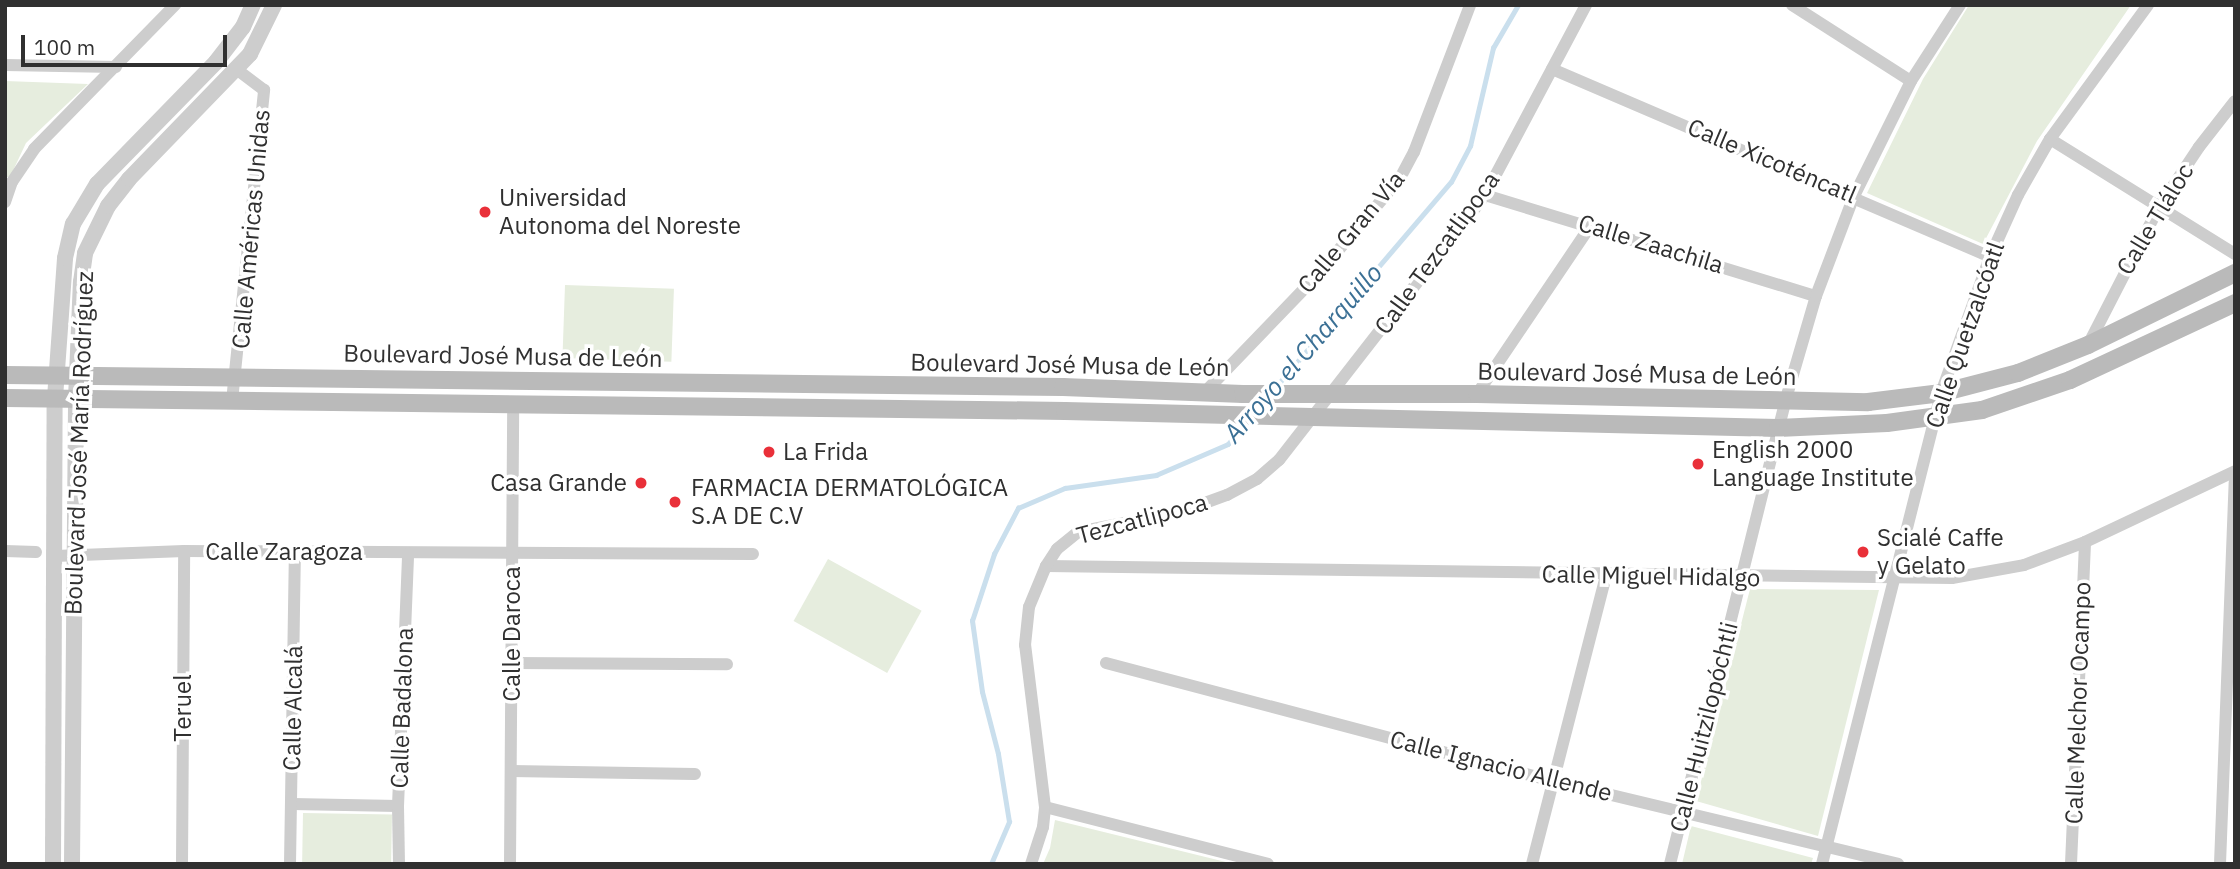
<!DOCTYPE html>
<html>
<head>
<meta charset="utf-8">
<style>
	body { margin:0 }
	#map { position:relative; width:2240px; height:869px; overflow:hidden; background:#fff; font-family:"IBM Plex Sans",sans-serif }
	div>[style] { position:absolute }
	.green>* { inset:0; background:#e6edde; transform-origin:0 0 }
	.stream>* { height:4.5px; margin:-2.25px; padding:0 2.25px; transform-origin:2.25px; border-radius:2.25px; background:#cadfed }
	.minor>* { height:12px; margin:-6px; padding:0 6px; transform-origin:6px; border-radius:6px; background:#cdcdcd }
	.tertiary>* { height:16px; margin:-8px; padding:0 8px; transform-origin:8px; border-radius:8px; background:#cdcdcd }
	.secondary>* { height:18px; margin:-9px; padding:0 9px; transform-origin:9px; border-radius:9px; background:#bababa }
	.dots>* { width:19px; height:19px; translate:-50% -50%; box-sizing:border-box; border:4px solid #fff; border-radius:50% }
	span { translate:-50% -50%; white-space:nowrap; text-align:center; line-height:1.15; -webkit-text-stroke:7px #fff; paint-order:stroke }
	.street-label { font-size:24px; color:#303030 }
	.poi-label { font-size:24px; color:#303030 }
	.left { translate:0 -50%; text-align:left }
	.right { translate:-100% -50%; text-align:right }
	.water-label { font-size:26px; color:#3b7095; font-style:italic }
	.frame { position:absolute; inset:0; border:7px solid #303030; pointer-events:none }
	.scale { position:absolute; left:21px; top:35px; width:206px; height:32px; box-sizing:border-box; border:4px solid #303030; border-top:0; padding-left:9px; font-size:21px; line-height:24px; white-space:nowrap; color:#303030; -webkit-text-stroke:5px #fff; paint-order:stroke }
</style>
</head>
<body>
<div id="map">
	<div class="green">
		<div style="clip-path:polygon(1969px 5px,2131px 5px,2037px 141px,1983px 244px,1867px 193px,1923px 79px)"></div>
		<div style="clip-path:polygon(5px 81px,88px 84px,26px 143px,10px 177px,5px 177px)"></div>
		<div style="left:565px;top:285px;width:109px;height:73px;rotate:2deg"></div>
		<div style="left:828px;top:559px;width:107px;height:71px;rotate:29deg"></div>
		<div style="clip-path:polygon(1750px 589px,1879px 590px,1818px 836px,1696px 801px)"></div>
		<div style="left:303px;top:813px;width:89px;height:51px;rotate:1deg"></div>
		<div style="clip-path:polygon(1055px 820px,1234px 864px,1043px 864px,1050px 848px)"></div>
		<div style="clip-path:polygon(1691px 826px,1813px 858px,1811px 864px,1682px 864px)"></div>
	</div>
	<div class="stream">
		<div style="left:1274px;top:389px;width:272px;rotate:-49.5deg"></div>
		<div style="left:1451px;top:182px;width:41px;rotate:-62.2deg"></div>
		<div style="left:1470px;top:146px;width:101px;rotate:-76.8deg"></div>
		<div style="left:1493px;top:48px;width:50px;rotate:-59.8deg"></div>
		<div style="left:991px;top:864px;width:46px;rotate:-66.8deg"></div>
		<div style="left:1009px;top:822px;width:69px;rotate:-99.2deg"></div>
		<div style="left:998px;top:754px;width:64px;rotate:-104.5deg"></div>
		<div style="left:982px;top:692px;width:72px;rotate:-98deg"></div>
		<div style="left:972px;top:621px;width:71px;rotate:-71.8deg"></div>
		<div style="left:994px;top:554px;width:52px;rotate:-62.4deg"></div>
		<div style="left:1018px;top:508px;width:51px;rotate:-23.1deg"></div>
		<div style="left:1065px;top:488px;width:92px;rotate:-8.1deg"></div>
		<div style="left:1156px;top:475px;width:78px;rotate:-23.3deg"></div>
		<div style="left:1228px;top:444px;width:32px;rotate:-49deg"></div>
	</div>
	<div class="minor">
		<div style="left:1792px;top:5px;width:141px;rotate:32.6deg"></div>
		<div style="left:5px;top:65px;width:111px;rotate:1deg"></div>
		<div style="left:1552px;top:69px;width:477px;rotate:23.2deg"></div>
		<div style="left:2050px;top:139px;width:218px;rotate:31.9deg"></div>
		<div style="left:1485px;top:195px;width:346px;rotate:17deg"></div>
		<div style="left:5px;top:202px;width:21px;rotate:-71deg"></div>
		<div style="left:12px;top:182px;width:40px;rotate:-56deg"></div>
		<div style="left:34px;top:149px;width:202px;rotate:-45.6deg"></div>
		<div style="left:2088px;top:345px;width:155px;rotate:-62.8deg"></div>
		<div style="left:2159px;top:207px;width:72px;rotate:-56.3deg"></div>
		<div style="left:2199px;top:147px;width:58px;rotate:-52deg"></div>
		<div style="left:1204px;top:393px;width:153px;rotate:-46.1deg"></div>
		<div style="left:1310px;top:283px;width:136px;rotate:-49.2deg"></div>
		<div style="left:1399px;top:180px;width:32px;rotate:-62deg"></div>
		<div style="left:1414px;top:152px;width:157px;rotate:-69.1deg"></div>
		<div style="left:1477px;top:394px;width:204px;rotate:-56deg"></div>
		<div style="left:232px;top:401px;width:313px;rotate:-84.1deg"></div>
		<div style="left:264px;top:90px;width:34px;rotate:-143deg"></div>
		<div style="left:5px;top:551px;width:31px;rotate:2deg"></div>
		<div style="left:55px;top:556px;width:129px;rotate:-2.2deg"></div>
		<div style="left:184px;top:551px;width:569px;rotate:0.3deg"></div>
		<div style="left:1046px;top:566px;width:906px;rotate:0.76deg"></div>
		<div style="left:1952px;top:578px;width:73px;rotate:-10.2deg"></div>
		<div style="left:2024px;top:565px;width:65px;rotate:-20.7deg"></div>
		<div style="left:2085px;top:542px;width:166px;rotate:-25.3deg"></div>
		<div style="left:512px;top:663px;width:215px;rotate:0.3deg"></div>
		<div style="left:1106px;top:663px;width:462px;rotate:14.8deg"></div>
		<div style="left:1553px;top:781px;width:355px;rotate:13.5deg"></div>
		<div style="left:511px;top:771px;width:184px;rotate:0.9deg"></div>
		<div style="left:292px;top:804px;width:106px;rotate:1.1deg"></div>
		<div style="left:1045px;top:807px;width:230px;rotate:14.3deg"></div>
		<div style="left:182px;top:864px;width:313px;rotate:-89.6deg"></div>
		<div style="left:290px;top:864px;width:313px;rotate:-89.1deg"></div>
		<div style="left:399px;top:864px;width:58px;rotate:-91deg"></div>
		<div style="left:398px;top:806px;width:253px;rotate:-87.7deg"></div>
		<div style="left:510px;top:864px;width:459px;rotate:-89.6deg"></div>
		<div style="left:1031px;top:864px;width:39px;rotate:-72deg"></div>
		<div style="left:1043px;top:827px;width:20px;rotate:-84deg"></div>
		<div style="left:1045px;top:807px;width:163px;rotate:-97deg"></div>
		<div style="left:1025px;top:645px;width:38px;rotate:-84deg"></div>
		<div style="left:1029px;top:607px;width:44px;rotate:-67.5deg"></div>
		<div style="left:1046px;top:566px;width:20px;rotate:-57deg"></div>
		<div style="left:1057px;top:549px;width:27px;rotate:-39deg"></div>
		<div style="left:1078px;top:532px;width:104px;rotate:-11.1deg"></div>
		<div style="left:1180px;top:512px;width:50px;rotate:-19.9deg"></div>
		<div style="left:1227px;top:495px;width:34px;rotate:-28deg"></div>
		<div style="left:1257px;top:479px;width:29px;rotate:-41deg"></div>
		<div style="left:1279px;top:460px;width:336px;rotate:-52.1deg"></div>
		<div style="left:1485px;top:195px;width:215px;rotate:-62deg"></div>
		<div style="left:1532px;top:864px;width:298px;rotate:-75.6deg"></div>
		<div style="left:1670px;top:864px;width:476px;rotate:-76deg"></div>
		<div style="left:1785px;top:402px;width:110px;rotate:-73.7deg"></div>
		<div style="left:1816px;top:296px;width:107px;rotate:-69.2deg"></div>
		<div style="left:1854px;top:196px;width:128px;rotate:-63.6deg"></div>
		<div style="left:1911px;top:81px;width:90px;rotate:-57.2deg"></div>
		<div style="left:1822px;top:864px;width:486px;rotate:-75.8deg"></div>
		<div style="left:1941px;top:393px;width:145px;rotate:-70.2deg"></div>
		<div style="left:1990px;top:257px;width:68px;rotate:-65.7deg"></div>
		<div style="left:2018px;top:195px;width:64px;rotate:-60.3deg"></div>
		<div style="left:2050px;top:139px;width:166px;rotate:-53.8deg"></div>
		<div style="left:2071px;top:864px;width:322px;rotate:-87.5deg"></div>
		<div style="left:2220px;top:864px;width:382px;rotate:-87.8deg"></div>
	</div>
	<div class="tertiary">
		<div style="left:53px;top:864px;width:466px;rotate:-89.8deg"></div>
		<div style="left:55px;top:398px;width:140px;rotate:-85.9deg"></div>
		<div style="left:65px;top:258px;width:35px;rotate:-77deg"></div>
		<div style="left:73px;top:224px;width:47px;rotate:-59deg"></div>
		<div style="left:97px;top:184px;width:170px;rotate:-45.7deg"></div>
		<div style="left:216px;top:62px;width:44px;rotate:-52.4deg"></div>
		<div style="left:243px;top:27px;width:24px;rotate:-66deg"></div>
		<div style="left:72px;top:864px;width:465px;rotate:-89.5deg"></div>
		<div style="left:76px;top:399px;width:117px;rotate:-87.6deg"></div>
		<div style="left:81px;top:282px;width:29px;rotate:-82deg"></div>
		<div style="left:85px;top:253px;width:52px;rotate:-63.9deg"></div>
		<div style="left:108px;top:206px;width:34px;rotate:-52deg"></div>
		<div style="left:129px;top:179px;width:174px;rotate:-45.9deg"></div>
		<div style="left:250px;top:54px;width:55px;rotate:-63.9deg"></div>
	</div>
	<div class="secondary">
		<div style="left:5px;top:375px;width:1058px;rotate:0.65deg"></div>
		<div style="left:1063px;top:387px;width:180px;rotate:2.2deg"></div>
		<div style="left:1243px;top:394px;width:234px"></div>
		<div style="left:1477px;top:394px;width:391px;rotate:1.2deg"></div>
		<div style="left:1868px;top:402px;width:74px;rotate:-7deg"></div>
		<div style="left:1941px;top:393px;width:80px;rotate:-14.6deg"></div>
		<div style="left:2018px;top:373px;width:75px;rotate:-21.8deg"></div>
		<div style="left:2088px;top:345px;width:164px;rotate:-26.1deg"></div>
		<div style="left:5px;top:398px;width:1060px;rotate:0.7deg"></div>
		<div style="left:1065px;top:411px;width:713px;rotate:1.37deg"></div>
		<div style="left:1778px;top:428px;width:109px;rotate:-2.6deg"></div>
		<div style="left:1887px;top:423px;width:96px;rotate:-7.8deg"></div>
		<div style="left:1982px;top:410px;width:93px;rotate:-18.8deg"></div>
		<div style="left:2070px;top:380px;width:182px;rotate:-25deg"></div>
	</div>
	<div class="dots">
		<div style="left:485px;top:212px;background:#e93039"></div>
		<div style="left:769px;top:452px;background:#e93039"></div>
		<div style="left:1698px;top:464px;background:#e93039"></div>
		<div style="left:641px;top:483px;background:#e93039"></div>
		<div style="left:675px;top:502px;background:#e93039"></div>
		<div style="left:1863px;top:552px;background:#e93039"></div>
	</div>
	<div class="street-label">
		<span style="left:1772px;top:161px;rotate:23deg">Calle Xicoténcatl</span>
		<span style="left:2155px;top:219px;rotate:-59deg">Calle Tláloc</span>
		<span style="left:251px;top:229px;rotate:-85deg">Calle Américas Unidas</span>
		<span style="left:1351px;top:232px;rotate:-50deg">Calle Gran Vía</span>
		<span style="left:1651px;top:244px;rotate:17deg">Calle Zaachila</span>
		<span style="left:1437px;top:253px;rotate:-54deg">Calle Tezcatlipoca</span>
		<span style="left:1965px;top:335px;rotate:-71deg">Calle Quetzalcóatl</span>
		<span style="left:503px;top:356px;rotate:1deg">Boulevard José Musa de León</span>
		<span style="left:1070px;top:365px;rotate:1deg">Boulevard José Musa de León</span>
		<span style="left:1637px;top:374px;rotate:1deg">Boulevard José Musa de León</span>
		<span style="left:79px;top:443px;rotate:-88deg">Boulevard José María Rodríguez</span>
		<span style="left:1142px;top:519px;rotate:-15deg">Tezcatlipoca</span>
		<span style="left:284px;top:552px">Calle Zaragoza</span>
		<span style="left:1651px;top:576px;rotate:1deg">Calle Miguel Hidalgo</span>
		<span style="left:512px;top:634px;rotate:-90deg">Calle Daroca</span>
		<span style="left:2078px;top:703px;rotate:-88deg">Calle Melchor Ocampo</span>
		<span style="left:183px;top:708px;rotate:-90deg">Teruel</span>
		<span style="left:293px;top:708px;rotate:-89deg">Calle Alcalá</span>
		<span style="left:402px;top:708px;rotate:-88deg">Calle Badalona</span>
		<span style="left:1704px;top:727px;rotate:-76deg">Calle Huitzilopóchtli</span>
		<span style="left:1501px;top:766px;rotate:14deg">Calle Ignacio Allende</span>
	</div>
	<div class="poi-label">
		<span class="left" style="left:499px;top:212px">Universidad<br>Autonoma del Noreste</span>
		<span class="left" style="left:1712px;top:464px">English 2000<br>Language Institute</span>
		<span class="left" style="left:783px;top:452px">La Frida</span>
		<span class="right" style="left:627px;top:483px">Casa Grande</span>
		<span class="left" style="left:691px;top:502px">FARMACIA DERMATOLÓGICA<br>S.A DE C.V</span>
		<span class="left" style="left:1877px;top:552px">Scialé Caffe<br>y Gelato</span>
	</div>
	<div class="water-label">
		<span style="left:1303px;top:353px;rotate:-49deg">Arroyo el Charquillo</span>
	</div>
	<div class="frame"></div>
	<div class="scale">100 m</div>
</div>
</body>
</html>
